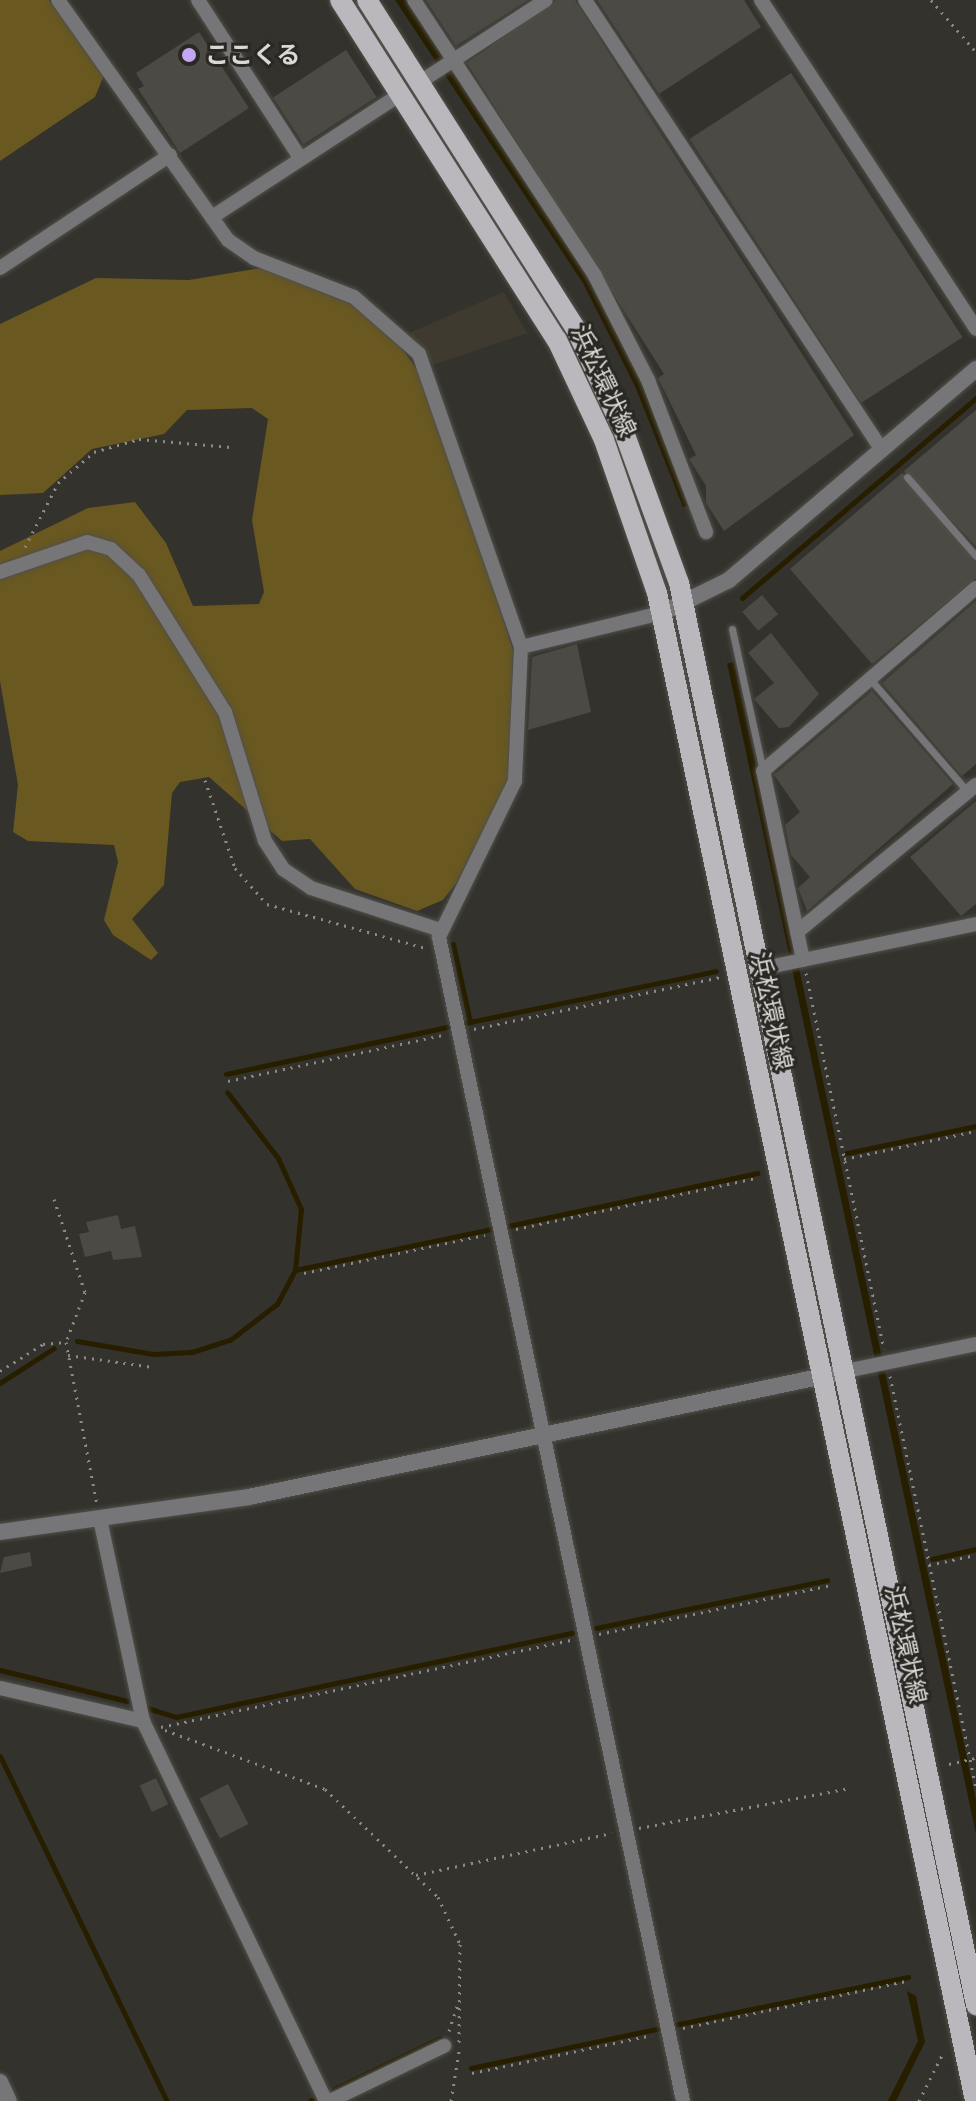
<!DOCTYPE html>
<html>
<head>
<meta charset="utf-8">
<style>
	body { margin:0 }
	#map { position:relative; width:976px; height:2101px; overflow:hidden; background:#33322c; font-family:"Titillium Web","Noto Sans JP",sans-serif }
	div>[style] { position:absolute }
	.built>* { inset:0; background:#3e3a2f }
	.green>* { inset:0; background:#69581f }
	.water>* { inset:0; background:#271e00; transform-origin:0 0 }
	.pier>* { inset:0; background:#33322c }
	.stream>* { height:5px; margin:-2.5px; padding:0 2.5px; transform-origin:2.5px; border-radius:2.5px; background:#271e00 }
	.building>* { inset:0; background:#4c4a44; transform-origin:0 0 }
	.path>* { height:3px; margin-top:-1.5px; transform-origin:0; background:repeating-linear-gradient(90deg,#8b8a85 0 2px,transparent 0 8px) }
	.roads { filter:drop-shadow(0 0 2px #51504a) drop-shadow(0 0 2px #51504a) }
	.service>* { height:7px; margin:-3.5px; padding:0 3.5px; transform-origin:3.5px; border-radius:3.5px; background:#767578 }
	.minor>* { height:14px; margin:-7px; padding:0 7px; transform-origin:7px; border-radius:7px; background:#767578 }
	.tertiary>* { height:16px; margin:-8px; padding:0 8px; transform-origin:8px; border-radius:8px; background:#767578 }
	.primary>* { height:20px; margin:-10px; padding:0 10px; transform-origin:10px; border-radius:10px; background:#bab8bd }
	.dots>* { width:22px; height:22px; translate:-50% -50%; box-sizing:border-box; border:4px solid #292823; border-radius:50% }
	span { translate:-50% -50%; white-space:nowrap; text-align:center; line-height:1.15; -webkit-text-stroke:6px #292823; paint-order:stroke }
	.poi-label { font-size:24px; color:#d9d8d5; font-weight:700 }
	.left { translate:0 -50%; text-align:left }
	.street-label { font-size:24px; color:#d9d8d5 }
</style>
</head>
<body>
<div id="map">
	<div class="built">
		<div style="clip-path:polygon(504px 292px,527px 333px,433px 365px,409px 333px)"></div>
	</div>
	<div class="green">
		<div style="clip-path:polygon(0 0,49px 0,104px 75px,95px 97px,0 161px)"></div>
		<div style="clip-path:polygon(261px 268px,351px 304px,395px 339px,426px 382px,513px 650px,509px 779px,457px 882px,443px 900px,417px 911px,355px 889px,310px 839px,282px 841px,209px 777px,180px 782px,172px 793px,164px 885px,132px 919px,158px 953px,151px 960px,113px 935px,104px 920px,118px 862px,114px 845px,28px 841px,13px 832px,18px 785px,0 681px,0 551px,88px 508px,135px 502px,166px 543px,193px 606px,259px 604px,264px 592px,252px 520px,268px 419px,252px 408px,187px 410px,164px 434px,92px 449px,43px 493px,0 495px,0 324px,96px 278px,189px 280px)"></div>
	</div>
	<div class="water">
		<div style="clip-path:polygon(395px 0,405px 0,428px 28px,589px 279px,642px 383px,690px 505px,683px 507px,635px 386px,583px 283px)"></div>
		<div style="left:734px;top:662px;width:1196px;height:7px;rotate:78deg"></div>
		<div style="clip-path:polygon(907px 1991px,916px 1996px,925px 2042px,896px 2101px,888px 2101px,918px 2041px)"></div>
	</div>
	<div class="pier">
		<div style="clip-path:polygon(976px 2009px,976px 2101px,953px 2101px,946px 2065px)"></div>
	</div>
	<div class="stream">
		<div style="left:742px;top:598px;width:308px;rotate:-40.5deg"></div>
		<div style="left:453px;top:944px;width:80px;rotate:77.7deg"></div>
		<div style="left:465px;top:1023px;width:256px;rotate:-11.7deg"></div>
		<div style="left:226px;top:1074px;width:227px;rotate:-12deg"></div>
		<div style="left:847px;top:1153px;width:132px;rotate:-11.8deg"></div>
		<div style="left:508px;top:1226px;width:255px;rotate:-12deg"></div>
		<div style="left:295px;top:1270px;width:200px;rotate:-11.8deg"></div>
		<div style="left:77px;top:1341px;width:77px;rotate:9.7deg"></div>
		<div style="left:153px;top:1354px;width:39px;rotate:-3deg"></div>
		<div style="left:192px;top:1352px;width:40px;rotate:-18deg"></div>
		<div style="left:230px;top:1340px;width:59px;rotate:-37.5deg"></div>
		<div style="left:277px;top:1304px;width:38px;rotate:-62deg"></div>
		<div style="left:295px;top:1270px;width:61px;rotate:-84.4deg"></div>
		<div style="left:301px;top:1209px;width:56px;rotate:-114.3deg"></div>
		<div style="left:278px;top:1158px;width:83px;rotate:-127.7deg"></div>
		<div style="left:0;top:1383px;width:64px;rotate:-32.9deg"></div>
		<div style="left:932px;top:1559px;width:45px;rotate:-12.8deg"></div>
		<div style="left:596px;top:1628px;width:236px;rotate:-11.7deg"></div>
		<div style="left:0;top:1670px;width:131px;rotate:13.7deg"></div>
		<div style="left:147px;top:1708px;width:30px;rotate:17deg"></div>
		<div style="left:176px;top:1717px;width:405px;rotate:-12deg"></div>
		<div style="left:0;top:1756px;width:383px;rotate:64.2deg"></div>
		<div style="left:674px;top:2025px;width:239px;rotate:-11.6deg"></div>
		<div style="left:471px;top:2068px;width:193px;rotate:-11.9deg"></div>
		<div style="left:334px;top:2089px;width:118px;rotate:-25.7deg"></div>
		<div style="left:310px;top:2101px;width:2px;rotate:-27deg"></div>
	</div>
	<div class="building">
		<div style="clip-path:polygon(426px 0,528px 0,456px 46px)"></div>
		<div style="clip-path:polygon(556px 0,575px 0,854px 435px,724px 531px,706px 503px,706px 486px,689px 459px,696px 455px,658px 378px,664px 374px,467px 63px)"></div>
		<div style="clip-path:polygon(597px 0,744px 0,761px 27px,659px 94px)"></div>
		<div style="clip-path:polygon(199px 32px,249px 108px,180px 153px,138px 89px,144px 86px,136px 73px)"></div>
		<div style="left:346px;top:50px;width:56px;height:87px;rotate:57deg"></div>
		<div style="left:791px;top:73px;width:315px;height:121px;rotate:57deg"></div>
		<div style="clip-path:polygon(976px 410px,976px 546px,904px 471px)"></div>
		<div style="clip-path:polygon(902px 473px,976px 562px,976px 578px,872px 664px,790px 569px)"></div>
		<div style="left:762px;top:595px;width:25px;height:26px;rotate:50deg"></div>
		<div style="clip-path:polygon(976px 601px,976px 764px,962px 776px,882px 683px)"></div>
		<div style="clip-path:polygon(771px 633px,819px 694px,789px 727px,779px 728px,754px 699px,774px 683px,748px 653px)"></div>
		<div style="clip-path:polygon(577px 644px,591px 712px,528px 730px,532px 657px)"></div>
		<div style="clip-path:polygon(872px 691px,953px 784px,807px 911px,798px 888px,810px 877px,791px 855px,785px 825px,800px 812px,774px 775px)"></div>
		<div style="clip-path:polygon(976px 801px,976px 904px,961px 916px,910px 857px)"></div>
		<div style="clip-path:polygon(118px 1215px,121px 1229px,135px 1226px,142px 1257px,113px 1260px,111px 1251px,85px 1257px,79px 1234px,89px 1232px,86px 1222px)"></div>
		<div style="clip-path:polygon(30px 1552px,32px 1566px,0 1573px,4px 1557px)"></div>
		<div style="left:156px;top:1778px;width:29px;height:18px;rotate:65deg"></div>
		<div style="left:228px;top:1784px;width:45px;height:32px;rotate:63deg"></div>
	</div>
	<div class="path">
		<div style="left:931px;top:0;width:69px;rotate:49.1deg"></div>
		<div style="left:25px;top:547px;width:72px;rotate:-62.7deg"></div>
		<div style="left:58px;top:483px;width:48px;rotate:-40.7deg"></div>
		<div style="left:94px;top:452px;width:47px;rotate:-16.1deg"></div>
		<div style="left:139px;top:439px;width:92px;rotate:5deg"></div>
		<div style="left:205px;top:780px;width:93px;rotate:71.2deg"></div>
		<div style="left:235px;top:868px;width:48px;rotate:48.4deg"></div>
		<div style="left:267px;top:904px;width:165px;rotate:15.5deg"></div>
		<div style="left:806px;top:973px;width:384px;rotate:78.3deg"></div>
		<div style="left:474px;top:1029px;width:252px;rotate:-11.9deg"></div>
		<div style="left:228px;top:1081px;width:220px;rotate:-12.1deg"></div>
		<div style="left:844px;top:1159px;width:135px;rotate:-12deg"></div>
		<div style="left:54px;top:1199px;width:98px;rotate:71.6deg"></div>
		<div style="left:85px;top:1292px;width:53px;rotate:110.8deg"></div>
		<div style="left:66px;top:1342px;width:165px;rotate:79.2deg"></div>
		<div style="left:516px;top:1229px;width:244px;rotate:-12deg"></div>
		<div style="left:304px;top:1273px;width:185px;rotate:-11.9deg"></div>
		<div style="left:68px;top:1355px;width:86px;rotate:8deg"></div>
		<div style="left:0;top:1371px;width:51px;rotate:-32.1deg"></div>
		<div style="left:43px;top:1344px;width:23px;rotate:-5deg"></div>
		<div style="left:890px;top:1376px;width:421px;rotate:78.2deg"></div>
		<div style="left:929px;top:1565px;width:48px;rotate:-12deg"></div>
		<div style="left:599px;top:1634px;width:237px;rotate:-11.9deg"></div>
		<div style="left:161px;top:1727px;width:420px;rotate:-12deg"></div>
		<div style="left:165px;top:1730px;width:171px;rotate:20.2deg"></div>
		<div style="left:325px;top:1789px;width:156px;rotate:43.7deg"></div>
		<div style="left:438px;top:1897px;width:52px;rotate:64.9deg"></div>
		<div style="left:460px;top:1944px;width:100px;rotate:90.6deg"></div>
		<div style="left:949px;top:1764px;width:28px;rotate:-13deg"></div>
		<div style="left:639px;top:1828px;width:215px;rotate:-10.7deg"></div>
		<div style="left:416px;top:1875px;width:200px;rotate:-12.1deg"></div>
		<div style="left:683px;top:2028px;width:228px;rotate:-11.9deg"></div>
		<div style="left:449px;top:2031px;width:28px;rotate:-72deg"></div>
		<div style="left:472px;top:2073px;width:184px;rotate:-11.9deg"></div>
		<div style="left:451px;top:2101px;width:51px;rotate:-80.9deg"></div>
		<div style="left:919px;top:2101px;width:54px;rotate:-63.4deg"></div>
	</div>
	<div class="roads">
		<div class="service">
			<div style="left:907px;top:477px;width:105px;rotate:48.9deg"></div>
			<div style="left:732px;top:629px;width:145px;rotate:77.7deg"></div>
			<div style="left:870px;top:679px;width:150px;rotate:49.1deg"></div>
		</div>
		<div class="minor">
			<div style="left:58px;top:0;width:294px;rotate:54.7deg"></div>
			<div style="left:228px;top:240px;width:32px;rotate:35deg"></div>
			<div style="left:254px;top:258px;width:107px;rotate:21.3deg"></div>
			<div style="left:354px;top:297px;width:86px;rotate:41.2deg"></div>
			<div style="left:419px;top:354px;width:310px;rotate:70.8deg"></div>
			<div style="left:521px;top:647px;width:134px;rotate:92.6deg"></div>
			<div style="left:515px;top:781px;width:174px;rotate:116deg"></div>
			<div style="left:439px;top:937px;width:1189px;rotate:78.16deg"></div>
			<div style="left:198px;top:0;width:189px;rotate:57.1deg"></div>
			<div style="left:414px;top:0;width:330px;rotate:56.7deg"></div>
			<div style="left:595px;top:276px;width:117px;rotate:63deg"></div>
			<div style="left:648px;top:380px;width:163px;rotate:69.1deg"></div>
			<div style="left:585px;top:0;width:539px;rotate:56.58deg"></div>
			<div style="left:761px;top:0;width:393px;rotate:56.8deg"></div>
			<div style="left:420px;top:82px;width:150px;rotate:-33.1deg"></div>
			<div style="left:212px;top:217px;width:225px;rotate:-33.1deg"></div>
			<div style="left:0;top:268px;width:204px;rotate:-33.6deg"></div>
			<div style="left:0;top:572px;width:92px;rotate:-19deg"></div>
			<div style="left:87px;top:542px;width:25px;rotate:16deg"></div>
			<div style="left:111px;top:549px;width:38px;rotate:43deg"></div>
			<div style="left:139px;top:575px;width:162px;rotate:57.9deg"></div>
			<div style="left:225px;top:712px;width:135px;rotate:72.8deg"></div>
			<div style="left:265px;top:841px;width:33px;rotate:57deg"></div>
			<div style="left:283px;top:869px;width:34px;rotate:34deg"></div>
			<div style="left:311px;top:888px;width:136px;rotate:18deg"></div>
			<div style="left:521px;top:647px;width:145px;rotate:-13.6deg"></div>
			<div style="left:797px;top:932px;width:232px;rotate:-39.4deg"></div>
			<div style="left:803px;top:960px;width:193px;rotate:-101.9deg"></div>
			<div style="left:763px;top:771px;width:281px;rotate:-40.7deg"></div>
			<div style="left:759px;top:969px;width:222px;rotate:-11.7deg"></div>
			<div style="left:846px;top:1371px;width:133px;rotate:-11.7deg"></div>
			<div style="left:100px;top:1519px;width:207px;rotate:78deg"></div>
			<div style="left:143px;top:1721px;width:422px;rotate:64.3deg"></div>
			<div style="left:0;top:1688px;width:147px;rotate:13deg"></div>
			<div style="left:330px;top:2101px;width:127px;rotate:-25.8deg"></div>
		</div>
		<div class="tertiary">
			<div style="left:662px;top:613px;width:75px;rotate:-26.2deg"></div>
			<div style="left:729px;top:580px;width:325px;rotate:-40.5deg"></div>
			<div style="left:0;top:1532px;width:251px;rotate:-8deg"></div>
			<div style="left:249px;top:1497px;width:597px;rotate:-11.89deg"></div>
			<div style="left:0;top:2082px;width:21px;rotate:65deg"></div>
		</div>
		<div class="primary">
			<div style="left:340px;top:0;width:403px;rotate:57.5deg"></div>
			<div style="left:557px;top:340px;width:110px;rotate:64.8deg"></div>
			<div style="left:604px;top:440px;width:162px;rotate:70.9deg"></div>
			<div style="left:657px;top:593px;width:1541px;rotate:78.09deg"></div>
			<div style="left:367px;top:0;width:390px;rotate:57.6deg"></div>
			<div style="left:576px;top:329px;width:114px;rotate:65deg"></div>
			<div style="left:624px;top:432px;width:161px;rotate:70deg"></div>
			<div style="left:679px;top:583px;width:1453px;rotate:78.2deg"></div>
		</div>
	</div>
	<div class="dots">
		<div style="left:189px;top:55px;background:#c3a7f2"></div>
	</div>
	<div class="poi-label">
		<span class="left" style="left:205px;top:55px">ここくる</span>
	</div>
	<div class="street-label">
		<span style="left:604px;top:381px;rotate:65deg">浜松環状線</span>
		<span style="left:772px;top:1011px;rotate:78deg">浜松環状線</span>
		<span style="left:906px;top:1645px;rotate:78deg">浜松環状線</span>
	</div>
</div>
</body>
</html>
